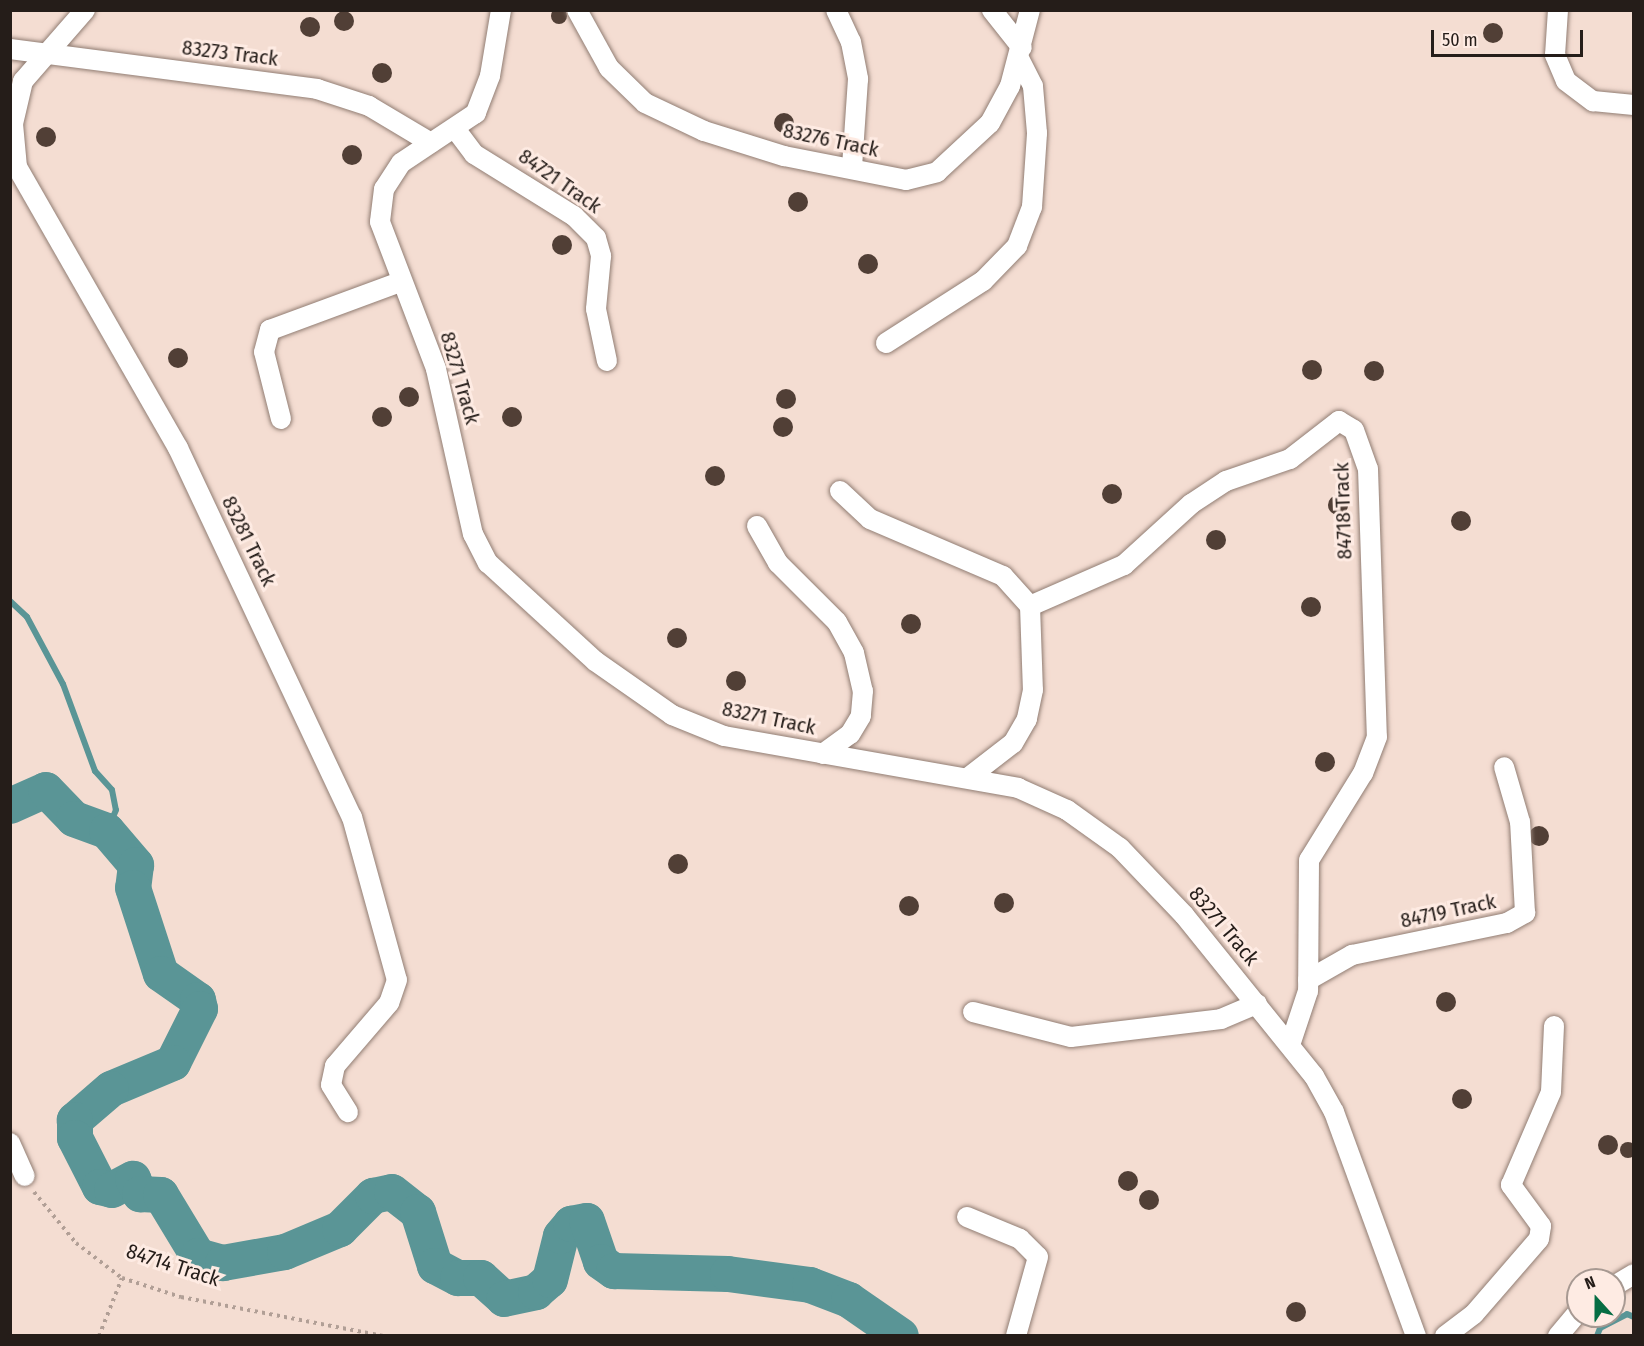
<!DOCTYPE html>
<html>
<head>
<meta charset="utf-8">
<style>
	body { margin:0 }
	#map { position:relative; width:1644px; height:1346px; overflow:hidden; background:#f4ddd2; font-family:"Fira Sans Condensed",sans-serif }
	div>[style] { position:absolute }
	.stream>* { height:6px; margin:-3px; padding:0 3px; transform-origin:3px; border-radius:3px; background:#5a9596 }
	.river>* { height:36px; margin:-18px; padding:0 18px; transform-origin:18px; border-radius:18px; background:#5a9596 }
	.building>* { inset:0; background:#513f36 }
	.round { border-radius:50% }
	.path>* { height:4px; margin-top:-2px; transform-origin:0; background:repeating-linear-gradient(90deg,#b19f96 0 3px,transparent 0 7.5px) }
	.roads { filter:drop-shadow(0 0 2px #917d73) drop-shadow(0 0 2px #917d73) }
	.minor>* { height:20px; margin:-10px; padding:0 10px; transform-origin:10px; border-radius:10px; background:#fff }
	span { translate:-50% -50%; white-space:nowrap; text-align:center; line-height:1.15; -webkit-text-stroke:6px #feebe3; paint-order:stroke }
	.street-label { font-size:21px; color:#251d19 }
	.frame { position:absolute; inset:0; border:12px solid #251d19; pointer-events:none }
	.north { position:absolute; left:1566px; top:1268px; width:60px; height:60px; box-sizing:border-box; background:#feebe3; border:2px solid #a79992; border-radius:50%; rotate:339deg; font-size:16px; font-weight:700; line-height:24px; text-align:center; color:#251d19 }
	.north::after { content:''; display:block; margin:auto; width:21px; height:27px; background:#066d43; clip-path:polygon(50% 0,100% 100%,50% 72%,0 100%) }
	.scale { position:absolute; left:1431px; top:30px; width:152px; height:27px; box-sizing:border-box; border:3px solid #251d19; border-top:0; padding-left:8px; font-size:18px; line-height:21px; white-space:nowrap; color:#251d19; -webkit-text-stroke:4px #feebe3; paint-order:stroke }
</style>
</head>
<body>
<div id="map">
	<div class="stream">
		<div style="left:10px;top:601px;width:23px;rotate:43deg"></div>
		<div style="left:27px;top:617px;width:76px;rotate:61.8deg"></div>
		<div style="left:63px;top:684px;width:93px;rotate:69.8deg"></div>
		<div style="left:95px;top:771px;width:25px;rotate:48deg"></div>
		<div style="left:112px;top:790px;width:20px;rotate:79deg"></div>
		<div style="left:116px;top:810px;width:23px;rotate:113deg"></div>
		<div style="left:1597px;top:1336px;width:9px;rotate:-69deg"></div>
		<div style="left:1600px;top:1328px;width:30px;rotate:-27deg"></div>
		<div style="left:1627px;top:1314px;width:8px;rotate:23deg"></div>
	</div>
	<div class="river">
		<div style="left:10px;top:806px;width:39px;rotate:-24deg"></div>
		<div style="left:46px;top:790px;width:40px;rotate:46deg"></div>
		<div style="left:74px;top:819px;width:35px;rotate:20deg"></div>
		<div style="left:107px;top:831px;width:45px;rotate:49.5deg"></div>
		<div style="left:136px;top:865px;width:23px;rotate:97deg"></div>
		<div style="left:133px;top:888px;width:90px;rotate:72deg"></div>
		<div style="left:161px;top:974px;width:45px;rotate:35.1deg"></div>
		<div style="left:198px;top:1000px;width:9px;rotate:77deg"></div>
		<div style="left:200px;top:1009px;width:60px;rotate:116.6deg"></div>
		<div style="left:173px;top:1063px;width:67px;rotate:157.2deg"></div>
		<div style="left:111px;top:1089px;width:48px;rotate:139.3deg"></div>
		<div style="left:75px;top:1120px;width:18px;rotate:90deg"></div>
		<div style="left:75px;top:1138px;width:55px;rotate:63deg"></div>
		<div style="left:100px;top:1187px;width:12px;rotate:14deg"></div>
		<div style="left:112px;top:1190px;width:24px;rotate:-28deg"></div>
		<div style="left:133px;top:1179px;width:17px;rotate:65deg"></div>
		<div style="left:140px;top:1194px;width:21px;rotate:3deg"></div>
		<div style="left:161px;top:1195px;width:71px;rotate:58.8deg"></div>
		<div style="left:198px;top:1256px;width:26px;rotate:16deg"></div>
		<div style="left:223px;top:1263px;width:63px;rotate:-10.1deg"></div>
		<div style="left:285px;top:1252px;width:60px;rotate:-22.7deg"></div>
		<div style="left:340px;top:1229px;width:47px;rotate:-45deg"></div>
		<div style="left:373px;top:1196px;width:19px;rotate:-12deg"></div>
		<div style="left:392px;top:1192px;width:33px;rotate:38deg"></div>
		<div style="left:418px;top:1212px;width:57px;rotate:72.5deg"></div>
		<div style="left:435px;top:1266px;width:26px;rotate:28deg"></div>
		<div style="left:458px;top:1278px;width:23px"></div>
		<div style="left:481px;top:1278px;width:31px;rotate:42deg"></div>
		<div style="left:504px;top:1299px;width:33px;rotate:-12deg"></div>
		<div style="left:536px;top:1292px;width:18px;rotate:-41deg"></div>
		<div style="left:550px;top:1280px;width:45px;rotate:-76deg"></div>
		<div style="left:561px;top:1236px;width:16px;rotate:-50deg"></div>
		<div style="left:571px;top:1224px;width:16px;rotate:-11deg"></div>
		<div style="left:587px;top:1221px;width:43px;rotate:71.1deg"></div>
		<div style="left:601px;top:1262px;width:16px;rotate:35deg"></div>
		<div style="left:614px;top:1271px;width:114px;rotate:1.5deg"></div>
		<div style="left:728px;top:1274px;width:83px;rotate:7.6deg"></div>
		<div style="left:810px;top:1285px;width:42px;rotate:21deg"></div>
		<div style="left:849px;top:1300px;width:63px;rotate:34.7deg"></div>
	</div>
	<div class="building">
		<div class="round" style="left:551px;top:8px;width:16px;height:16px"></div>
		<div class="round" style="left:334px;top:11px;width:20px;height:20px"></div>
		<div class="round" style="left:300px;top:17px;width:20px;height:20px"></div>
		<div class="round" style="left:1483px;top:23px;width:20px;height:20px"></div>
		<div class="round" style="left:372px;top:63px;width:20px;height:20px"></div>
		<div class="round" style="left:774px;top:113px;width:20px;height:20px"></div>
		<div class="round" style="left:36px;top:127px;width:20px;height:20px"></div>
		<div class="round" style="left:342px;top:145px;width:20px;height:20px"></div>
		<div class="round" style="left:788px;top:192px;width:20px;height:20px"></div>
		<div class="round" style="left:552px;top:235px;width:20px;height:20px"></div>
		<div class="round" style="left:858px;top:254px;width:20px;height:20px"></div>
		<div class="round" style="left:168px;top:348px;width:20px;height:20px"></div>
		<div class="round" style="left:1302px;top:360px;width:20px;height:20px"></div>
		<div class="round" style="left:1364px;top:361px;width:20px;height:20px"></div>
		<div class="round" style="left:399px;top:387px;width:20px;height:20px"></div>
		<div class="round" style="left:776px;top:389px;width:20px;height:20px"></div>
		<div class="round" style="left:502px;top:407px;width:20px;height:20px"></div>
		<div class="round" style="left:372px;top:407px;width:20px;height:20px"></div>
		<div class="round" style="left:773px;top:417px;width:20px;height:20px"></div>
		<div class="round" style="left:705px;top:466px;width:20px;height:20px"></div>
		<div class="round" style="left:1102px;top:484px;width:20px;height:20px"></div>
		<div class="round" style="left:1328px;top:495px;width:20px;height:20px"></div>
		<div class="round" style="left:1451px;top:511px;width:20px;height:20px"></div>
		<div class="round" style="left:1206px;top:530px;width:20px;height:20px"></div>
		<div class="round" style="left:1301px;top:597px;width:20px;height:20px"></div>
		<div class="round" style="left:901px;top:614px;width:20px;height:20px"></div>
		<div class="round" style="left:667px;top:628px;width:20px;height:20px"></div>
		<div class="round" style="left:726px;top:671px;width:20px;height:20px"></div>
		<div class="round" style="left:1315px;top:752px;width:20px;height:20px"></div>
		<div class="round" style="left:1529px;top:826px;width:20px;height:20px"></div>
		<div class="round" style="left:668px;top:854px;width:20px;height:20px"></div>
		<div class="round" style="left:994px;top:893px;width:20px;height:20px"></div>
		<div class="round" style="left:899px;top:896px;width:20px;height:20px"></div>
		<div class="round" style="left:1436px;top:992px;width:20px;height:20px"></div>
		<div class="round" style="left:1452px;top:1089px;width:20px;height:20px"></div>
		<div class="round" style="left:1598px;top:1135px;width:20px;height:20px"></div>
		<div class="round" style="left:1620px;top:1142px;width:16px;height:16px"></div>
		<div class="round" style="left:1118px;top:1171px;width:20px;height:20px"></div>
		<div class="round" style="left:1139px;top:1190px;width:20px;height:20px"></div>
		<div class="round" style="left:1286px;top:1302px;width:20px;height:20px"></div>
	</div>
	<div class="path">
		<div style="left:34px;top:1192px;width:66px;rotate:50.5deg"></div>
		<div style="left:76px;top:1243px;width:58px;rotate:37.3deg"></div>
		<div style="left:122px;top:1278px;width:62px;rotate:17.9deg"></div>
		<div style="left:181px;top:1297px;width:206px;rotate:10.9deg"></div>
		<div style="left:99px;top:1336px;width:62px;rotate:-68.4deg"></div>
	</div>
	<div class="roads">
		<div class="minor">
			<div style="left:85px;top:10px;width:94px;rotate:131.1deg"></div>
			<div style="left:23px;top:81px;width:44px;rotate:103.1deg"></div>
			<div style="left:13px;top:124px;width:43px;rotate:84.7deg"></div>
			<div style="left:17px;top:167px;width:324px;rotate:60.2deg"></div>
			<div style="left:178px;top:448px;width:408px;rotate:64.8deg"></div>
			<div style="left:352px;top:817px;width:169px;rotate:74.6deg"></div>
			<div style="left:397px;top:980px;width:24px;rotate:109deg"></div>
			<div style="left:389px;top:1003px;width:83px;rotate:130.6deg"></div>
			<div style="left:335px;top:1066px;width:19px;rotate:102deg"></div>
			<div style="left:331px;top:1085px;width:32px;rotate:58deg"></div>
			<div style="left:501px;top:10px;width:67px;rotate:99.5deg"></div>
			<div style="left:490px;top:76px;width:40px;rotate:111deg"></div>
			<div style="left:476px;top:113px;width:90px;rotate:146.3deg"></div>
			<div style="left:401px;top:163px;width:31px;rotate:123deg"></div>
			<div style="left:384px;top:189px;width:33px;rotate:97deg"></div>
			<div style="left:380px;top:222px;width:157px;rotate:69.1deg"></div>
			<div style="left:436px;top:369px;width:169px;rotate:77.4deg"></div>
			<div style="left:473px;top:534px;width:33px;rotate:63deg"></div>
			<div style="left:488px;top:563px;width:145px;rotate:42.5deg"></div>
			<div style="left:595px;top:661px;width:94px;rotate:35deg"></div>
			<div style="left:672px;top:715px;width:56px;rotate:22deg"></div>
			<div style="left:724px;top:736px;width:299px;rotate:10deg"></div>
			<div style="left:1018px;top:788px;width:54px;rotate:24.2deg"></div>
			<div style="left:1067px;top:810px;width:65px;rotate:35.6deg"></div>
			<div style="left:1120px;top:848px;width:93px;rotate:46.3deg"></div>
			<div style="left:1184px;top:915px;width:207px;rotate:51.1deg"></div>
			<div style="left:1314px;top:1076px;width:41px;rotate:60.9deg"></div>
			<div style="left:1334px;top:1112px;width:239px;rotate:69.9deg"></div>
			<div style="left:577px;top:10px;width:66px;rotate:61.1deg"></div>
			<div style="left:609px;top:68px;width:50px;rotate:44.2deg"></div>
			<div style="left:645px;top:103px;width:65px;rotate:25.4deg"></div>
			<div style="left:704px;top:131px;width:84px;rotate:17.4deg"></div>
			<div style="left:784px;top:156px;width:124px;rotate:11.1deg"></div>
			<div style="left:906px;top:180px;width:32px;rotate:-14deg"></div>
			<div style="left:937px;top:172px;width:72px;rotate:-42.8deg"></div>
			<div style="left:990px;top:123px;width:42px;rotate:-61.6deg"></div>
			<div style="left:1010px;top:86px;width:79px;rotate:-75.3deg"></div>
			<div style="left:836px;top:10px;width:35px;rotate:65deg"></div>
			<div style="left:851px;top:42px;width:38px;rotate:79deg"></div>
			<div style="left:858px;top:79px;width:87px;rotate:93.9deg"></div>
			<div style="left:992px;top:10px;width:48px;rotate:51.7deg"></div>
			<div style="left:1558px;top:10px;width:45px;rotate:93.8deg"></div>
			<div style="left:1555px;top:55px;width:28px;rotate:67deg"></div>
			<div style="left:1566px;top:81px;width:34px;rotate:37deg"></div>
			<div style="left:1593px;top:101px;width:41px;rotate:5.6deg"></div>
			<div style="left:10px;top:49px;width:310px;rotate:7.4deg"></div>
			<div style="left:317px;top:89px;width:55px;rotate:18.1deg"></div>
			<div style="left:369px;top:106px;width:72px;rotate:30.8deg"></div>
			<div style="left:456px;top:130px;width:30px;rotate:53deg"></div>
			<div style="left:474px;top:154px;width:118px;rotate:31.8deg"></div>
			<div style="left:574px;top:216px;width:31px;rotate:45deg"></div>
			<div style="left:596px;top:238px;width:19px;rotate:74deg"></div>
			<div style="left:601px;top:256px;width:53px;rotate:95.4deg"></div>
			<div style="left:596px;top:309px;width:53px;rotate:78.1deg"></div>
			<div style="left:886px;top:343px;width:115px;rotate:-32.6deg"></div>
			<div style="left:983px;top:281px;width:49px;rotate:-45.8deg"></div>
			<div style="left:1017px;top:246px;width:42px;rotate:-69deg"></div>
			<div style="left:1032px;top:207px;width:74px;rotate:-86.1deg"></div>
			<div style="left:1037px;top:133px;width:47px;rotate:-94.9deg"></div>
			<div style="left:1033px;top:86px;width:31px;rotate:-117deg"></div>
			<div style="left:281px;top:419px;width:69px;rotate:-104.2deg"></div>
			<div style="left:264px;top:352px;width:23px;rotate:-75deg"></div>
			<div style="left:270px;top:330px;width:139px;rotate:-20.3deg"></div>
			<div style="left:840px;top:491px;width:41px;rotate:43deg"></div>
			<div style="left:870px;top:519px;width:145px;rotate:23.2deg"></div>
			<div style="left:1003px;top:576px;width:40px;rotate:48deg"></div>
			<div style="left:1030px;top:606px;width:84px;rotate:88deg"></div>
			<div style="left:1033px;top:690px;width:30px;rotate:102deg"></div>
			<div style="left:1027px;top:719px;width:28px;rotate:120deg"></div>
			<div style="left:1013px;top:743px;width:56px;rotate:142.3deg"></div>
			<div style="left:757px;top:526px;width:43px;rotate:60.4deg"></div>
			<div style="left:778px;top:563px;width:83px;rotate:45deg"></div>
			<div style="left:837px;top:622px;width:35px;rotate:61deg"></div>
			<div style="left:854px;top:653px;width:39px;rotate:77deg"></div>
			<div style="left:863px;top:691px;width:25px;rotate:95deg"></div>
			<div style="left:861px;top:716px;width:21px;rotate:121deg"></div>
			<div style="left:850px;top:734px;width:34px;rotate:144deg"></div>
			<div style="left:1030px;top:606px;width:103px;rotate:-23.6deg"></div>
			<div style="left:1124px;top:565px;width:91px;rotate:-42.3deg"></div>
			<div style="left:1191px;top:504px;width:42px;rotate:-33.3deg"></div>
			<div style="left:1226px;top:481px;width:68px;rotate:-19deg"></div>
			<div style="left:1290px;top:459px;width:62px;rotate:-37.8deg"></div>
			<div style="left:1339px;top:421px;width:17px;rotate:31deg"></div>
			<div style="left:1354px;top:430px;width:41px;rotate:70.3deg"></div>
			<div style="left:1368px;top:469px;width:268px;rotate:88.1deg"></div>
			<div style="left:1377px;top:737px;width:39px;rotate:111deg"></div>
			<div style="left:1363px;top:773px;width:102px;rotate:121.8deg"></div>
			<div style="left:1309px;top:860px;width:131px;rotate:90.4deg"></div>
			<div style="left:1308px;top:991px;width:57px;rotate:108.4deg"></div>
			<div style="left:1308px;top:980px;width:51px;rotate:-29.6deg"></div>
			<div style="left:1352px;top:955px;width:158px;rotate:-11.7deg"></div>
			<div style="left:1507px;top:923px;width:21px;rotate:-29deg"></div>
			<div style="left:1525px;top:913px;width:91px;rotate:-93.1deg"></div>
			<div style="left:1520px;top:822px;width:57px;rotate:-106.2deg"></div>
			<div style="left:973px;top:1012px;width:101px;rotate:14.3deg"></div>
			<div style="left:1071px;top:1037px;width:151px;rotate:-6.8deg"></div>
			<div style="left:1221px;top:1019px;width:39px;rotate:-23deg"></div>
			<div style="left:10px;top:1143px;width:36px;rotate:66deg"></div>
			<div style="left:967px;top:1217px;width:57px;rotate:22.5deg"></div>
			<div style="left:1020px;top:1239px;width:25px;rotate:45deg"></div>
			<div style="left:1038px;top:1257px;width:82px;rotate:105.6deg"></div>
			<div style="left:1614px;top:1286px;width:23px;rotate:-31deg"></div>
			<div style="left:1445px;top:1336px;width:36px;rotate:-37deg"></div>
			<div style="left:1474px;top:1314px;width:99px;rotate:-49.1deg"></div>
			<div style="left:1539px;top:1239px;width:13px;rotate:-81deg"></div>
			<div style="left:1541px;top:1226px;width:51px;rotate:-126.2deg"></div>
			<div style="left:1511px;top:1185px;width:101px;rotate:-66.7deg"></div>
			<div style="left:1551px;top:1092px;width:66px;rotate:-87.4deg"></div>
			<div style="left:1558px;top:1336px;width:31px;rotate:-50deg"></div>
		</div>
	</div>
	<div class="street-label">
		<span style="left:230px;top:53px;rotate:7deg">83273 Track</span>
		<span style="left:831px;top:140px;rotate:12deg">83276 Track</span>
		<span style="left:560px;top:181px;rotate:35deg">84721 Track</span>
		<span style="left:460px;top:378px;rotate:74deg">83271 Track</span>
		<span style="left:1343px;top:511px;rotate:-92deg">84718 Track</span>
		<span style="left:249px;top:541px;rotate:64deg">83281 Track</span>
		<span style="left:769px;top:718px;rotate:12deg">83271 Track</span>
		<span style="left:1448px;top:911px;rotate:-12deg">84719 Track</span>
		<span style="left:1224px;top:926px;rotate:50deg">83271 Track</span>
		<span style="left:173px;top:1265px;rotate:18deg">84714 Track</span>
	</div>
	<div class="frame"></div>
	<div class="north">N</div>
	<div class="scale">50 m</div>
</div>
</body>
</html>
